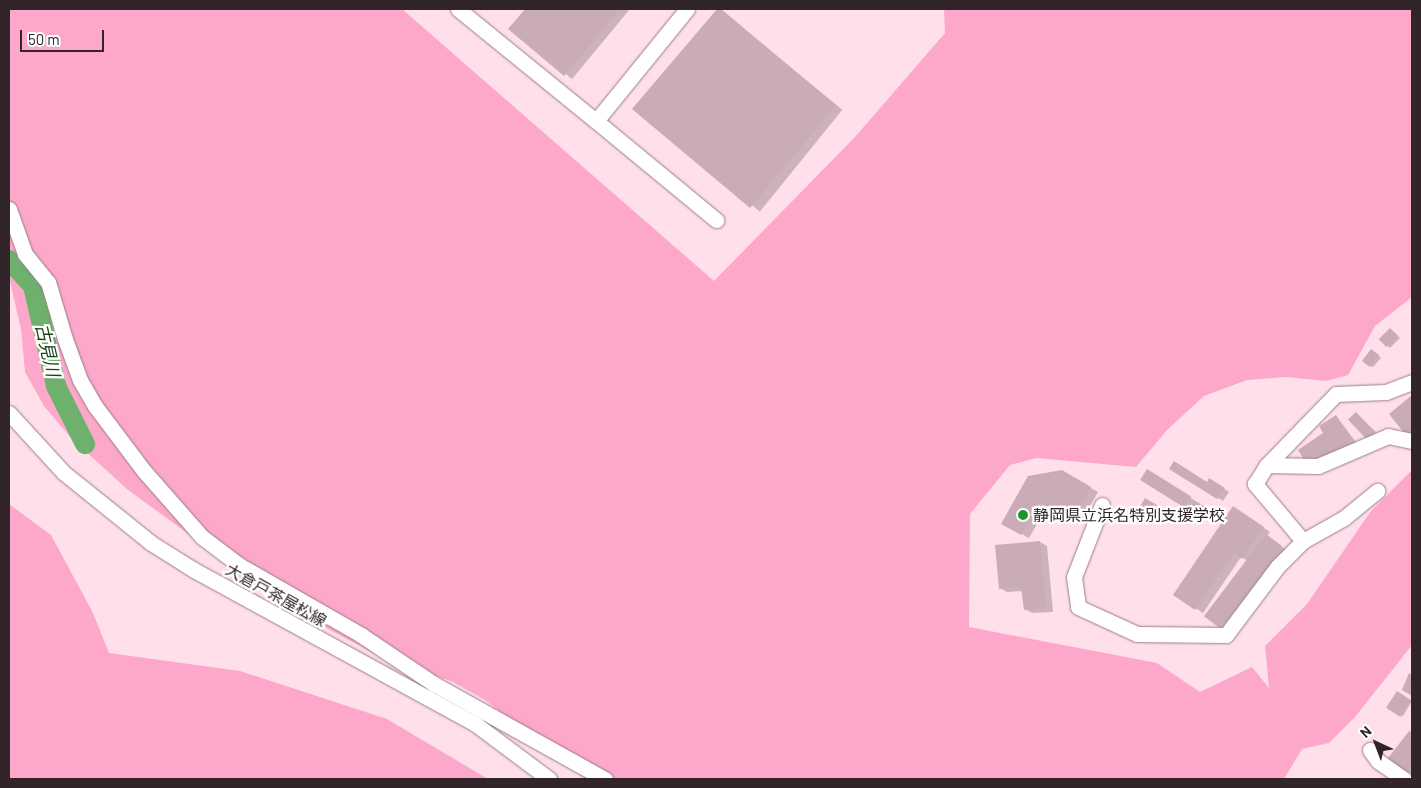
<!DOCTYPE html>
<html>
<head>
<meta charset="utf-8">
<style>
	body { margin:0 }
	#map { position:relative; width:1421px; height:788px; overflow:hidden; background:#fedfea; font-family:Barlow,"Noto Sans JP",sans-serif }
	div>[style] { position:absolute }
	.green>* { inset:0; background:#fda8ca }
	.shadow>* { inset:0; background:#0003; transform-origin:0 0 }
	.river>* { height:20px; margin:-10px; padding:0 10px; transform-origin:10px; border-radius:10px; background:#6db16c }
	.building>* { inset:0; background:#c9acb7; transform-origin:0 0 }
	.roads { filter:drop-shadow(0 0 1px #997e88) drop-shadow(0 0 1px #997e88) }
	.minor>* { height:15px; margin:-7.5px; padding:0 7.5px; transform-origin:7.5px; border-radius:7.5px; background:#fff }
	.dots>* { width:14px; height:14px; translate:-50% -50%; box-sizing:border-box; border:2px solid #fff; border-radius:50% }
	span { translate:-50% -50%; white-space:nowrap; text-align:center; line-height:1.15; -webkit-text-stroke:4.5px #fff; paint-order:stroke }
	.poi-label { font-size:16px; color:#312529 }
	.left { translate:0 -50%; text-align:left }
	.street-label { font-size:16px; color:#312529 }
	.water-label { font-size:18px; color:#184719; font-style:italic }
	.frame { position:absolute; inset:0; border:10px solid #312529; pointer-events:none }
	.north { position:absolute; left:1351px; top:718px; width:50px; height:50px; -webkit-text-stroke:4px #fff; paint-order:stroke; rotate:317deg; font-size:14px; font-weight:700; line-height:20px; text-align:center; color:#312529 }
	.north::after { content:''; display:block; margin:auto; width:18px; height:22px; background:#312529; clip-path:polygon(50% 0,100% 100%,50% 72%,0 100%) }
	.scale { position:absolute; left:20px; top:30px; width:84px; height:22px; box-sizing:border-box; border:2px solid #312529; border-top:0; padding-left:6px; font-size:15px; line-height:18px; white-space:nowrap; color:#312529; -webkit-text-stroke:4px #fff; paint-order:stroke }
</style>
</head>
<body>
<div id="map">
	<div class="green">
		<div style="clip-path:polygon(9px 9px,402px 9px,714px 281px,855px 137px,945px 33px,944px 9px,1412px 9px,1412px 297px,1375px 326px,1348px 375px,1326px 381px,1286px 377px,1247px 380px,1204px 396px,1167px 430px,1136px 467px,1036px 458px,1010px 465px,970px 514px,969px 627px,1157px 663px,1200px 692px,1252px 667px,1269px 688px,1265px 646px,1307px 604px,1371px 511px,1412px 470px,1412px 645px,1355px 717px,1329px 743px,1302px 749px,1284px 779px,586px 779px,485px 700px,453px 682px,375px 654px,293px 610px,128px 490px,71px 438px,44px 406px,25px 372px,21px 329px,9px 277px)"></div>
		<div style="clip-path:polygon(9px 504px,51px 535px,93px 613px,109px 653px,240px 671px,387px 719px,488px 779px,9px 779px)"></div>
	</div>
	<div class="shadow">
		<div style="clip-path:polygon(526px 9px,630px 9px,572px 79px,510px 29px)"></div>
		<div style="left:718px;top:9px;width:160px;height:131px;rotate:39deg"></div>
		<div style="clip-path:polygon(1394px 332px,1400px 338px,1390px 348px,1381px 340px)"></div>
		<div style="clip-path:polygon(1375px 352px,1381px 358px,1373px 367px,1370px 366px)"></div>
		<div style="clip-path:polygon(1412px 397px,1412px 437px,1391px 414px)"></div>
		<div style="clip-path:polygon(1356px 413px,1376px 432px,1369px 439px,1366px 437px)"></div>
		<div style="clip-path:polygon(1336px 416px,1356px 442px,1330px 460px,1321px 456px,1311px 463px,1305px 460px)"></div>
		<div style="clip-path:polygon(1171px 469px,1208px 483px,1210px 480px,1229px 492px,1223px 501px)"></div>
		<div style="clip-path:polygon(1148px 471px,1213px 512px,1209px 519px,1195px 511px,1197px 509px,1192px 506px,1190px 510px,1142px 480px)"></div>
		<div style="clip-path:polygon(1062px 472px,1098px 492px,1080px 523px,1048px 505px,1029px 538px,1002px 523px)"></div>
		<div style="left:1145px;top:499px;width:23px;height:12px;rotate:31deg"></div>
		<div style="clip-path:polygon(1240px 512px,1270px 532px,1267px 536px,1288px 551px,1228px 632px,1221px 628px,1248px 561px,1241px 557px,1203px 613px,1175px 595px)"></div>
		<div style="clip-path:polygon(1040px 542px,1047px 546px,1053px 612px,1032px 613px,1025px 609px,1023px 591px,1007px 592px,1000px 588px,997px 546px)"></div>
		<div style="left:1397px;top:693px;width:17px;height:17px;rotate:31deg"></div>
		<div style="clip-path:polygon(1410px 732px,1412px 733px,1412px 774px,1407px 772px)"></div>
	</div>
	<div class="river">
		<div style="left:9px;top:260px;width:35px;rotate:47deg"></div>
		<div style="left:33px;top:286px;width:103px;rotate:77deg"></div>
		<div style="left:56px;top:386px;width:65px;rotate:63.4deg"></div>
	</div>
	<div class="building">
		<div style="clip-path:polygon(525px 9px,620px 9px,564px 76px,508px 29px)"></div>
		<div style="clip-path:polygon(717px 9px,721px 9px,836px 105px,750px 208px,632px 109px)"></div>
		<div style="left:1390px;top:328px;width:11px;height:16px;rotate:45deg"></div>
		<div style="left:1371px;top:349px;width:10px;height:15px;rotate:37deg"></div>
		<div style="clip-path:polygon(1412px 395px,1412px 429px,1405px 434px,1389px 414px)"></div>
		<div style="left:1356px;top:412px;width:25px;height:11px;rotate:47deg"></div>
		<div style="clip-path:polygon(1336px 415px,1352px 439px,1324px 458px,1315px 454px,1305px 461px,1298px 450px,1323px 433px,1319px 426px)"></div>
		<div style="clip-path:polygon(1174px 461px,1207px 482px,1209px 478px,1225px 488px,1217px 499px,1169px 469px)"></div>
		<div style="left:1147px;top:469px;width:52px;height:13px;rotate:32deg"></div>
		<div style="clip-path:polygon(1062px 470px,1091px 487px,1073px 520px,1040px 502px,1021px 535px,1001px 524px,1028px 476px)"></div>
		<div style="left:1145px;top:498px;width:21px;height:13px;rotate:31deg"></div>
		<div style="clip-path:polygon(1194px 501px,1211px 509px,1205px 519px,1193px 511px,1195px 509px,1190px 507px)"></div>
		<div style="clip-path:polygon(1233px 506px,1264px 527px,1242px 559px,1234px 553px,1195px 610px,1173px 595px)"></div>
		<div style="left:1266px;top:534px;width:20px;height:103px;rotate:37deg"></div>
		<div style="clip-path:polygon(1040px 541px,1046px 608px,1024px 610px,1021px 587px,999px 589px,995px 545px)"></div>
		<div style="clip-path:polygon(1409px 673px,1412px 675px,1412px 696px,1402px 690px)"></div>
		<div style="left:1397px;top:691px;width:17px;height:20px;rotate:33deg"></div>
		<div style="clip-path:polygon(1410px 730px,1412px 765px,1407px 773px,1388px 758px)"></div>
	</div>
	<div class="roads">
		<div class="minor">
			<div style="left:458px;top:9px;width:178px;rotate:39.1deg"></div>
			<div style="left:687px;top:9px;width:144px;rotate:129.1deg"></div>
			<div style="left:596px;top:121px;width:156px;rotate:39.5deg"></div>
			<div style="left:9px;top:209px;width:48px;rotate:70.4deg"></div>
			<div style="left:25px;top:254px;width:36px;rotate:51deg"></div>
			<div style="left:48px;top:282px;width:59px;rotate:73.4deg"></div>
			<div style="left:65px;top:339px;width:44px;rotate:69.9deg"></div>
			<div style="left:80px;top:380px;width:30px;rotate:60deg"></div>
			<div style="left:95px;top:406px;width:81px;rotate:53deg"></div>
			<div style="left:144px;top:471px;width:88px;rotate:48.7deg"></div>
			<div style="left:202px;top:537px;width:46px;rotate:37.1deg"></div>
			<div style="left:239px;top:565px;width:141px;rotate:29.8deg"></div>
			<div style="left:361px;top:635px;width:88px;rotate:33.9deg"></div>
			<div style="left:434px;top:684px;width:196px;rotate:29.1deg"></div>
			<div style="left:9px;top:413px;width:81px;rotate:47.5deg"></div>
			<div style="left:64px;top:473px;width:112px;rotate:38.8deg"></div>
			<div style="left:151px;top:543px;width:51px;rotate:32.1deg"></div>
			<div style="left:194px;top:570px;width:319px;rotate:28.7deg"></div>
			<div style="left:474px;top:723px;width:94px;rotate:36.7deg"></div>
			<div style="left:1267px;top:465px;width:51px;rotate:1.1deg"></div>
			<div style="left:1318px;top:466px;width:76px;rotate:-23.2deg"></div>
			<div style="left:1388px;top:436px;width:25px;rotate:12deg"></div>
			<div style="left:1102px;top:505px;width:77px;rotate:111.3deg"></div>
			<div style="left:1074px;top:577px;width:30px;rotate:82deg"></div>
			<div style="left:1078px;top:607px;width:65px;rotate:24.6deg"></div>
			<div style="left:1137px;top:634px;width:89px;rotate:0.6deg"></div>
			<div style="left:1226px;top:635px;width:86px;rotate:-53deg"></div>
			<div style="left:1278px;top:566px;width:35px;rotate:-45deg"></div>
			<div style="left:1303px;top:541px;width:75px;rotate:-130.1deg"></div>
			<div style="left:1255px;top:484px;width:22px;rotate:-58deg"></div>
			<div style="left:1267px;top:465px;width:99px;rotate:-45.8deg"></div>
			<div style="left:1336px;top:394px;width:50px;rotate:-2.3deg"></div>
			<div style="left:1386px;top:392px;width:28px;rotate:-21deg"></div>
			<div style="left:1303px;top:541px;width:47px;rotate:-29.3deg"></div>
			<div style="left:1344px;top:518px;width:43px;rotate:-39.3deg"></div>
			<div style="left:1370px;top:750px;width:14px;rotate:54deg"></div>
			<div style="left:1378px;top:761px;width:32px;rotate:35deg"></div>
		</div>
	</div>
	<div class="dots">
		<div style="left:1023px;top:515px;background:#1d9626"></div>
	</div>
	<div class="poi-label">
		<span class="left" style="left:1033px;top:515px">静岡県立浜名特別支援学校</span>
	</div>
	<div class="street-label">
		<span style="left:276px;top:595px;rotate:29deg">大倉戸茶屋松線</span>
	</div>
	<div class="water-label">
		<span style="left:48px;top:350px;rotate:77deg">古見川</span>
	</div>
	<div class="frame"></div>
	<div class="north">N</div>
	<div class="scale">50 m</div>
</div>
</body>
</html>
